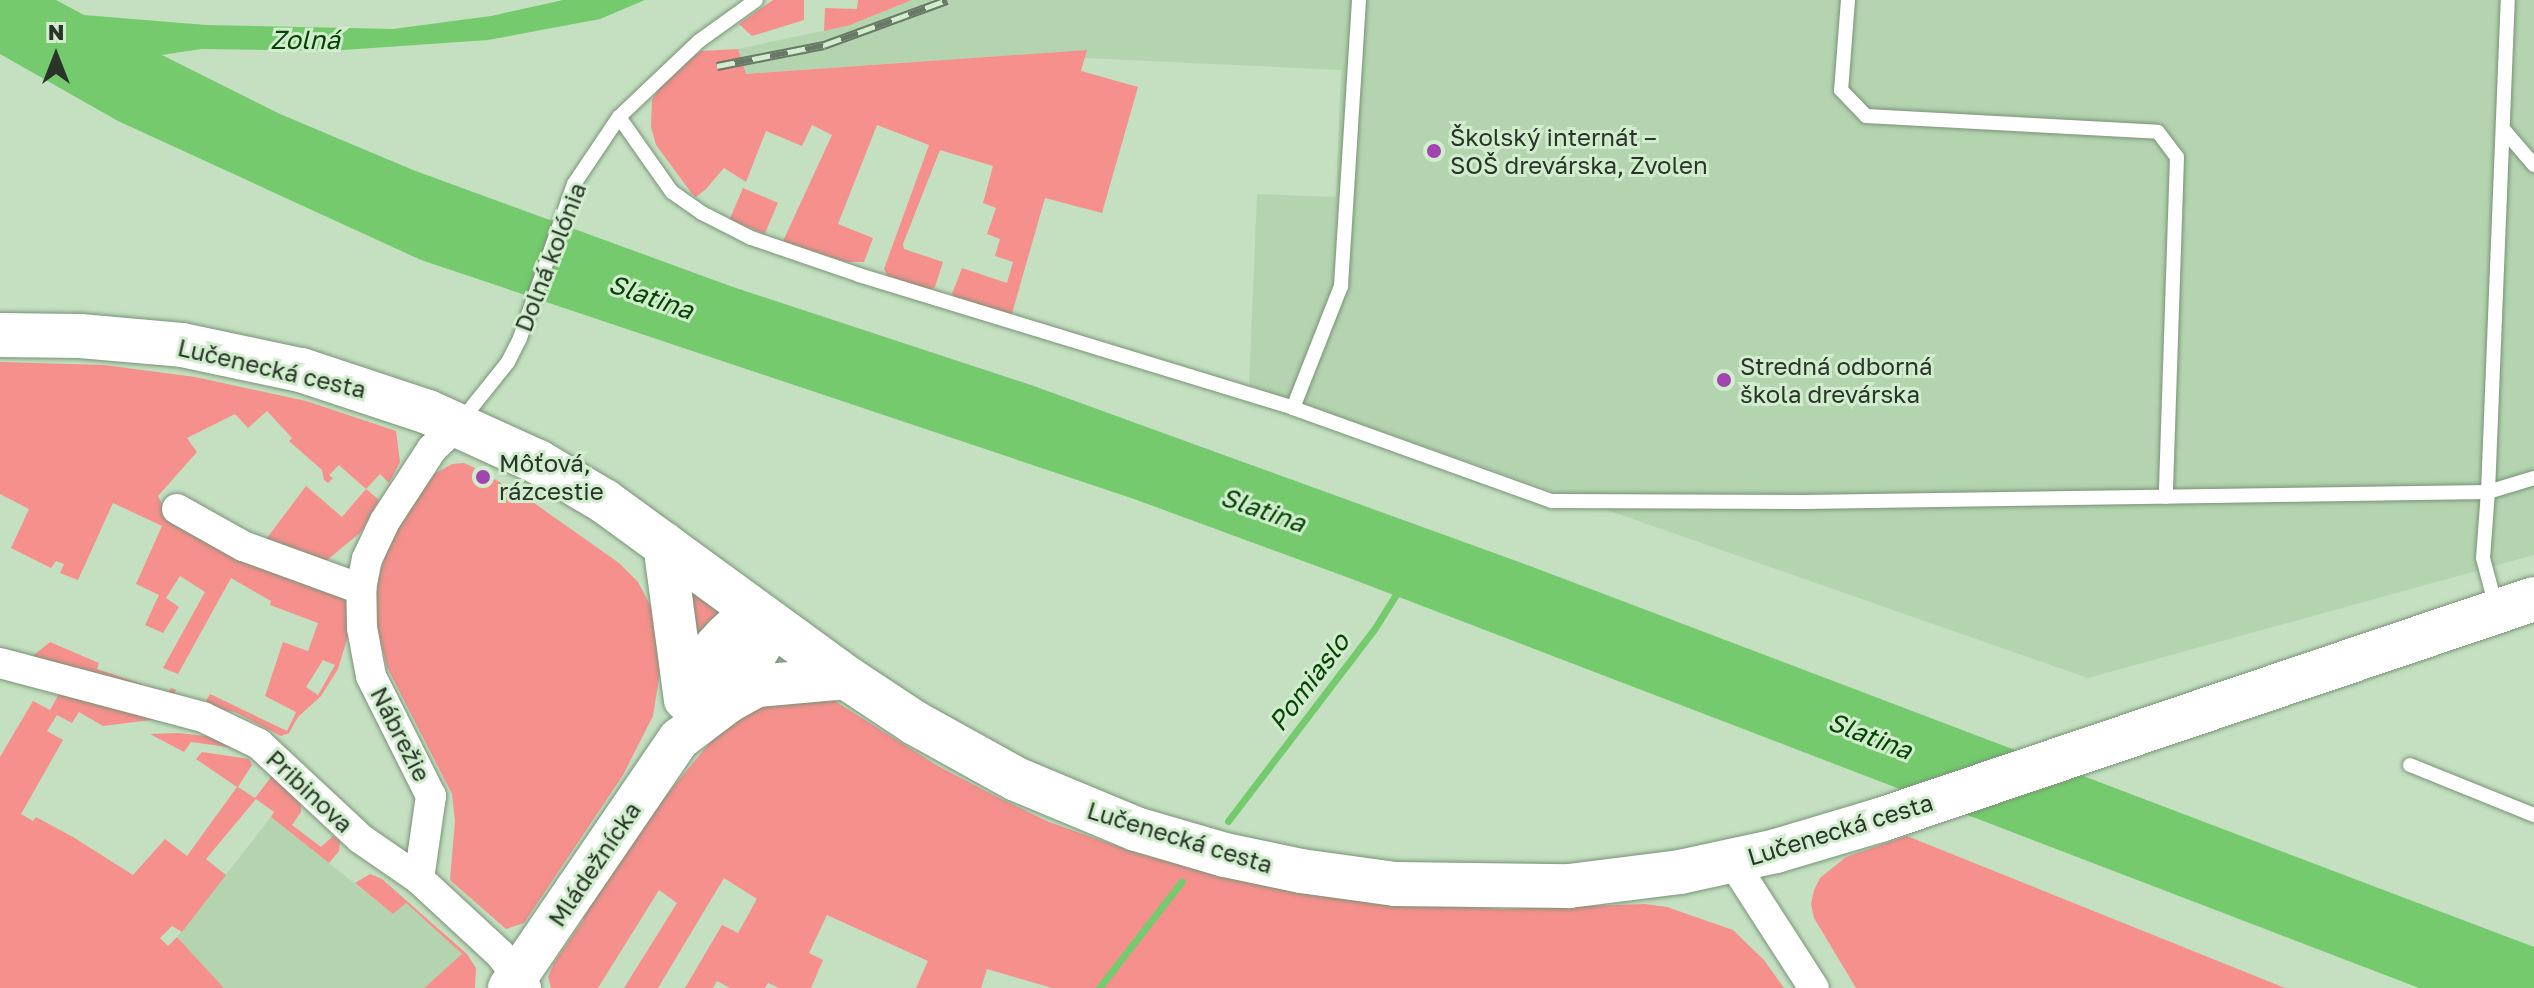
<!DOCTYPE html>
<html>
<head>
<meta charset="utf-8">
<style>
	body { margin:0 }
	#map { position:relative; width:2534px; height:988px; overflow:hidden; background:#c4e0c1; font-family:"Golos Text",sans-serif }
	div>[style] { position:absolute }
	.built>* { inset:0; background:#b4d4b0 }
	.green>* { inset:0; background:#f5908d; transform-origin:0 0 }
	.water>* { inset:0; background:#74ca6d }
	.stream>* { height:7px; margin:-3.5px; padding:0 3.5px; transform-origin:3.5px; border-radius:3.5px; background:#74ca6d }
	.roads { filter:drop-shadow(0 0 2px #799376) drop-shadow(0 0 2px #799376) }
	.lane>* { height:14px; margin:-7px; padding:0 7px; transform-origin:7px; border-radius:7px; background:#fff }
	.street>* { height:30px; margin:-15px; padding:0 15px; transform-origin:15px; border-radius:15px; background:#fff }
	.secondary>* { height:42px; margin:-21px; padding:0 21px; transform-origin:21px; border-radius:21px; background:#fff }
	.primary>* { height:44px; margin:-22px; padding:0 22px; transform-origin:22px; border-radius:22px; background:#fff }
	.rail>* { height:9px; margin-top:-4.5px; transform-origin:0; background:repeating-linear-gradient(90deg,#d1edce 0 18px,#687a66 0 36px); box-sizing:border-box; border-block:2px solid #687a66 }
	.dots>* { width:22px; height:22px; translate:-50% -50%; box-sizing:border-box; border:4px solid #d1edce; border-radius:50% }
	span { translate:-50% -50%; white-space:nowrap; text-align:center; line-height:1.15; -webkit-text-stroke:6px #d1edce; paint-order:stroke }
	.poi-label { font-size:24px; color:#2a3529 }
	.left { translate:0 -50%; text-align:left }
	.street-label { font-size:24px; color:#2a3529 }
	.water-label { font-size:26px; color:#064404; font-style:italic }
	.north { position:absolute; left:16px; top:16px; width:80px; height:80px; -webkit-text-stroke:6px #d1edce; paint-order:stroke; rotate:0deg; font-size:22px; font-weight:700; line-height:32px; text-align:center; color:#2a3529 }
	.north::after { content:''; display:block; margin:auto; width:28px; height:36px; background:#2a3529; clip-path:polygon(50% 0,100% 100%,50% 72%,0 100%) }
</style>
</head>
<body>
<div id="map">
	<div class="built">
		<div style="clip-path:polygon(912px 0,2534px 0,2534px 555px,2088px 678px,1249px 385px,1257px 194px,1336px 197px,1341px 70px,1084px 58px,1086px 50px,745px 74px,738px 49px,850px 25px)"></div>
		<div style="clip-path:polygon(271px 817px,393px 914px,405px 902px,462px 954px,424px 988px,224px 988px,177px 937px)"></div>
	</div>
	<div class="green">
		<div style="clip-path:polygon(773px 0,804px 0,804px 20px,752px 36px,739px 24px)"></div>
		<div style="clip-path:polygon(858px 0,912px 0,850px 25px,824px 31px,825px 8px,857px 9px)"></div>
		<div style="clip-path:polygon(738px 49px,746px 74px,1087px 50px,1081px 71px,1138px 87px,1102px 213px,1045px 198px,1011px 317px,957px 299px,952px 294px,962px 268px,1007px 283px,1013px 262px,995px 256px,1000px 239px,987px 234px,996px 208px,983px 203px,993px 166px,940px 150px,903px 244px,904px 249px,943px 262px,935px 287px,929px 290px,887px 276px,884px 269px,929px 145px,877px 125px,838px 224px,873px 238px,864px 262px,846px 262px,783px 241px,832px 135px,812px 125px,802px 146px,766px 131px,746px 182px,724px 168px,706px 189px,696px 197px,693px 195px,656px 145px,651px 127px,652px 100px,667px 76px,701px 51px)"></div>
		<div style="left:743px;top:188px;width:38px;height:34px;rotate:23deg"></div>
		<div style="clip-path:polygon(evenodd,0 362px,104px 365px,195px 377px,306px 401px,396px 431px,400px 462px,389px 483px,380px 474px,366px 489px,379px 500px,361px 532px,326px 561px,264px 542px,306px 486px,342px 517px,366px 489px,339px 465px,329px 475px,333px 478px,328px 483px,324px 480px,322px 470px,289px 441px,292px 438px,267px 411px,248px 428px,235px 414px,187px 438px,197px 452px,158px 496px,163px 506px,342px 595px,349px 602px,351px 626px,338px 669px,321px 696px,298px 717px,289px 733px,281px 736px,235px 712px,203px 706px,210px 694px,287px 731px,296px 712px,265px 696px,283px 642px,308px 651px,318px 623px,270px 605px,271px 601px,231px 578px,178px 674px,163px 668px,205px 592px,180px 576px,166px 598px,179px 607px,163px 633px,145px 625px,159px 595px,136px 584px,162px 526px,113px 503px,78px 580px,60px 573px,64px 564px,56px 561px,51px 568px,11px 548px,29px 509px,0 494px,0 362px,323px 660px,335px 665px,318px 695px,306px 687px,323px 660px)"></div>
		<div style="clip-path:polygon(464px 463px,475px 468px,472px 475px,490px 483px,494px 479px,527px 498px,619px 563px,638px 582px,651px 607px,662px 660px,653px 716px,623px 775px,524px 923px,506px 929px,450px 880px,455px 821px,452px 794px,387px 667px,376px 622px,376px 585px,390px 540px,434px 474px,452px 464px)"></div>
		<div style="clip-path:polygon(674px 578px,724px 614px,695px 648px)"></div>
		<div style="clip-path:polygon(50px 642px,99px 663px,97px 669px,168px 693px,171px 688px,176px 690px,173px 696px,0 652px,0 647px,29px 659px)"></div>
		<div style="clip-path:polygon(60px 692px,159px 719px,103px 726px,79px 712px,72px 723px,57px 715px,47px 731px,63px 740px,21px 814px,33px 821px,36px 817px,73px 837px,133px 875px,165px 839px,187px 856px,237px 787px,196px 759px,202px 752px,249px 759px,252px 765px,238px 787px,255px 798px,272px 776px,301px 801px,301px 812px,292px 825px,321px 847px,333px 836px,340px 842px,339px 851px,329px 863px,271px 817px,274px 812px,256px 799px,206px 859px,226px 875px,182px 932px,172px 926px,160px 938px,168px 946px,177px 937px,224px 988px,0 988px,0 757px,33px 701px,50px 710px)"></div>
		<div style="clip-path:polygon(830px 698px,938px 766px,995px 796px,1049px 822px,1136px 853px,1269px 887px,1380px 903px,1506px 909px,1645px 904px,1667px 907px,1733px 930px,1764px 960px,1784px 988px,1052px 988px,987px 969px,981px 988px,916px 988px,928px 961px,827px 915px,809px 953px,823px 960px,811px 988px,779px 988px,768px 983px,765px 988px,730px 988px,717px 981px,713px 988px,685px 988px,722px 925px,738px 933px,757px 899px,724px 878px,658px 988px,624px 988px,677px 903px,659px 890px,598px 988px,551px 988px,548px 977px,554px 963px,584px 919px,578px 914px,652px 813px,711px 741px,751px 701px)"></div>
		<div style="clip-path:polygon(178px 733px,214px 737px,242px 749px,191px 742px,184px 752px,150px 734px)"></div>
		<div style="clip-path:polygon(1907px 836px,2285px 988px,1856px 988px,1814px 918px,1811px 904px,1814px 890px,1820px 878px,1846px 857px)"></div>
		<div style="clip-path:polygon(370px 874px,382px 879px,467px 954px,476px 968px,475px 988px,424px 988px,462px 954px,406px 903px,393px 914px,355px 883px)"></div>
	</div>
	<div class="water">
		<div style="clip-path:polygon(0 0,56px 0,84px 15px,206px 25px,393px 29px,491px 16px,563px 0,645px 0,600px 19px,488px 40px,329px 51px,201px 49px,162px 55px,280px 114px,413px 170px,733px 287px,1031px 385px,1530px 566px,2534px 947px,2534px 988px,2419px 988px,1352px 579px,1134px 499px,421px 260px,118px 121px,0 54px)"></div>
	</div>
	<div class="stream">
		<div style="left:1228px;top:821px;width:239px;rotate:-52.7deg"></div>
		<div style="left:1373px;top:631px;width:51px;rotate:-57.9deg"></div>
		<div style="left:1099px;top:988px;width:135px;rotate:-52.2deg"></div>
	</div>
	<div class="roads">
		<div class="lane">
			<div style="left:1848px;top:0;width:90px;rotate:94.4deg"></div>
			<div style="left:1841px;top:90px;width:36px;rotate:46deg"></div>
			<div style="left:1866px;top:116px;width:292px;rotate:3.1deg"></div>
			<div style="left:2158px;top:132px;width:31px;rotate:53deg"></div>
			<div style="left:2177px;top:157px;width:340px;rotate:91.9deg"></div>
			<div style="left:619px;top:117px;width:92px;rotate:54.8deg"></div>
			<div style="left:672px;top:192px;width:37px;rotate:35deg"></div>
			<div style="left:702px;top:213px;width:55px;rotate:27deg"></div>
			<div style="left:751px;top:238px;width:114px;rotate:18.9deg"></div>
			<div style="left:859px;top:275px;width:454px;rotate:17deg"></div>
			<div style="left:1293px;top:408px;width:275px;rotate:19.8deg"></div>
			<div style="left:1552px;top:501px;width:252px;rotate:0.2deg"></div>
			<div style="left:1804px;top:502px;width:684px;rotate:-0.84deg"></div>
			<div style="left:2488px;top:492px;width:492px;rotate:-87.7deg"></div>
			<div style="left:2504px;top:130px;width:46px;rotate:49.4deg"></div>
			<div style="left:1293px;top:408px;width:131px;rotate:-68.5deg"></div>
			<div style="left:1341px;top:286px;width:287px;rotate:-86.4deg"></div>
			<div style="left:460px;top:422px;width:77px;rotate:-51.3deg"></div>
			<div style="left:508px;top:362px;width:27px;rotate:-63deg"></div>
			<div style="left:520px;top:338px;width:163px;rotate:-70.7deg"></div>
			<div style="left:574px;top:184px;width:81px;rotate:-56.1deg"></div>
			<div style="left:619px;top:117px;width:110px;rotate:-43.5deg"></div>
			<div style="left:699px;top:41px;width:70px;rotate:-35.7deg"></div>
			<div style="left:2496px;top:607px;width:51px;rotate:-104.9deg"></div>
			<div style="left:2483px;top:558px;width:66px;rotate:-85.7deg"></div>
			<div style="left:2488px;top:492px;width:48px;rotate:-16.9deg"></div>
			<div style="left:2410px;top:765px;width:134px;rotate:22deg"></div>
		</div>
		<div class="street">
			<div style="left:177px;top:509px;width:76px;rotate:29.3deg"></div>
			<div style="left:243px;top:546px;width:126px;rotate:20deg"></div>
			<div style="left:0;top:663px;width:210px;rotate:14.9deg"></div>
			<div style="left:203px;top:717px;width:62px;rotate:25.7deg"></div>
			<div style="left:259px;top:744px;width:139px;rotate:43deg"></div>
			<div style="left:361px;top:839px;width:70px;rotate:34.6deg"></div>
			<div style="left:419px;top:879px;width:110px;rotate:42.8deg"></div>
			<div style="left:500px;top:954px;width:43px;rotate:52.6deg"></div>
			<div style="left:1732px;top:861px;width:151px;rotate:57.2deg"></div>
			<div style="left:419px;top:879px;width:84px;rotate:-81.8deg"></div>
			<div style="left:431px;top:796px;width:134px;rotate:-116.6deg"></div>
			<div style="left:371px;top:676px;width:49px;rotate:-100.6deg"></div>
			<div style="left:362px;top:628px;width:39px;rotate:-91deg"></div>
			<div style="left:361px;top:589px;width:31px;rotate:-79deg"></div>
			<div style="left:367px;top:559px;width:42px;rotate:-64.7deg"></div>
			<div style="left:385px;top:521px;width:86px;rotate:-56.9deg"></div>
			<div style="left:432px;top:449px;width:35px;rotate:-44deg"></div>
		</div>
		<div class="secondary">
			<div style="left:664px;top:543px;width:158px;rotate:82.4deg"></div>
			<div style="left:728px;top:702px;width:33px;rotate:-29deg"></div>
			<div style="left:757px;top:686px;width:90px;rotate:-5.1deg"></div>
			<div style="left:509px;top:988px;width:301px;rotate:-55.7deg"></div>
			<div style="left:679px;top:739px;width:61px;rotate:-37.1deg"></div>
			<div style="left:728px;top:702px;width:72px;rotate:-59.9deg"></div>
			<div style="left:764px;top:640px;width:24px;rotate:-92deg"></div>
			<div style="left:763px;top:616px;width:24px;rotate:165deg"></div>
			<div style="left:740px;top:622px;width:21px;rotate:137deg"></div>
			<div style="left:725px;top:636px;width:23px;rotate:133deg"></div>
			<div style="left:709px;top:653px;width:48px;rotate:119.7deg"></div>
		</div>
		<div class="primary">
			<div style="left:0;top:335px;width:80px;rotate:0.7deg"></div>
			<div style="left:80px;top:336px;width:102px;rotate:5deg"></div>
			<div style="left:182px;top:345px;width:122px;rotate:11.9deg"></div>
			<div style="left:301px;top:370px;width:134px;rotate:18.3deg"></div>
			<div style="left:428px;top:412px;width:121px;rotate:24.4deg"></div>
			<div style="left:538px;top:462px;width:77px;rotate:30.6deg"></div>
			<div style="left:604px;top:501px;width:301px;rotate:36.1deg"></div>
			<div style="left:847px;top:678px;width:82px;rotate:33.5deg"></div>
			<div style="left:915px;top:723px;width:115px;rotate:29deg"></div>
			<div style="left:1016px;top:779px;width:130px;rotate:22.6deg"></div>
			<div style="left:1136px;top:829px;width:93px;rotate:16.3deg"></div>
			<div style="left:1225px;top:855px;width:78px;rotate:11.9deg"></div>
			<div style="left:1301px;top:871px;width:95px;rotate:7.9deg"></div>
			<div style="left:1395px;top:884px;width:174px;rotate:0.7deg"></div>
			<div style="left:1569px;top:886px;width:112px;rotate:-7.2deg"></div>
			<div style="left:1680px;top:872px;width:98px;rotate:-12.3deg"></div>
			<div style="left:1776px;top:851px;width:109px;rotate:-16.6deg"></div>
			<div style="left:1880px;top:820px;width:690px;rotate:-18.67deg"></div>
		</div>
	</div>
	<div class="rail">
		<div style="left:717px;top:66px;width:109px;rotate:-11.1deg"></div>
		<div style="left:824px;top:45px;width:131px;rotate:-20.1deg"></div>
	</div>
	<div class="dots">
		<div style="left:1434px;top:151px;background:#a145af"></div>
		<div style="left:1724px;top:380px;background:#a145af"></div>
		<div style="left:483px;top:477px;background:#a145af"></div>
	</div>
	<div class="poi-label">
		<span class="left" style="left:1450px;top:151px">Školský internát –<br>SOŠ drevárska, Zvolen</span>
		<span class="left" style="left:1740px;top:380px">Stredná odborná<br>škola drevárska</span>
		<span class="left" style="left:499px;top:477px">Môťová,<br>rázcestie</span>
	</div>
	<div class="street-label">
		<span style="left:550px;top:257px;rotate:-69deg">Dolná kolónia</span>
		<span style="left:272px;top:368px;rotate:13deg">Lučenecká cesta</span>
		<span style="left:401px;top:734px;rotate:63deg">Nábrežie</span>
		<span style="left:310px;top:791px;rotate:43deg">Pribinova</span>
		<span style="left:1840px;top:829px;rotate:-17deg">Lučenecká cesta</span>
		<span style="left:1180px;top:837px;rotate:17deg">Lučenecká cesta</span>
		<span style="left:594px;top:864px;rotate:-56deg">Mládežnícka</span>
	</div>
	<div class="water-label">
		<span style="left:305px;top:40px">Zolná</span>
		<span style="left:651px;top:297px;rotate:19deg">Slatina</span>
		<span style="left:1263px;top:510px;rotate:19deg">Slatina</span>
		<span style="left:1309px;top:682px;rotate:-53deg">Pomiaslo</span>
		<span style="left:1870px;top:736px;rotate:21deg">Slatina</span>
	</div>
	<div class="north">N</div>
</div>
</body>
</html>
